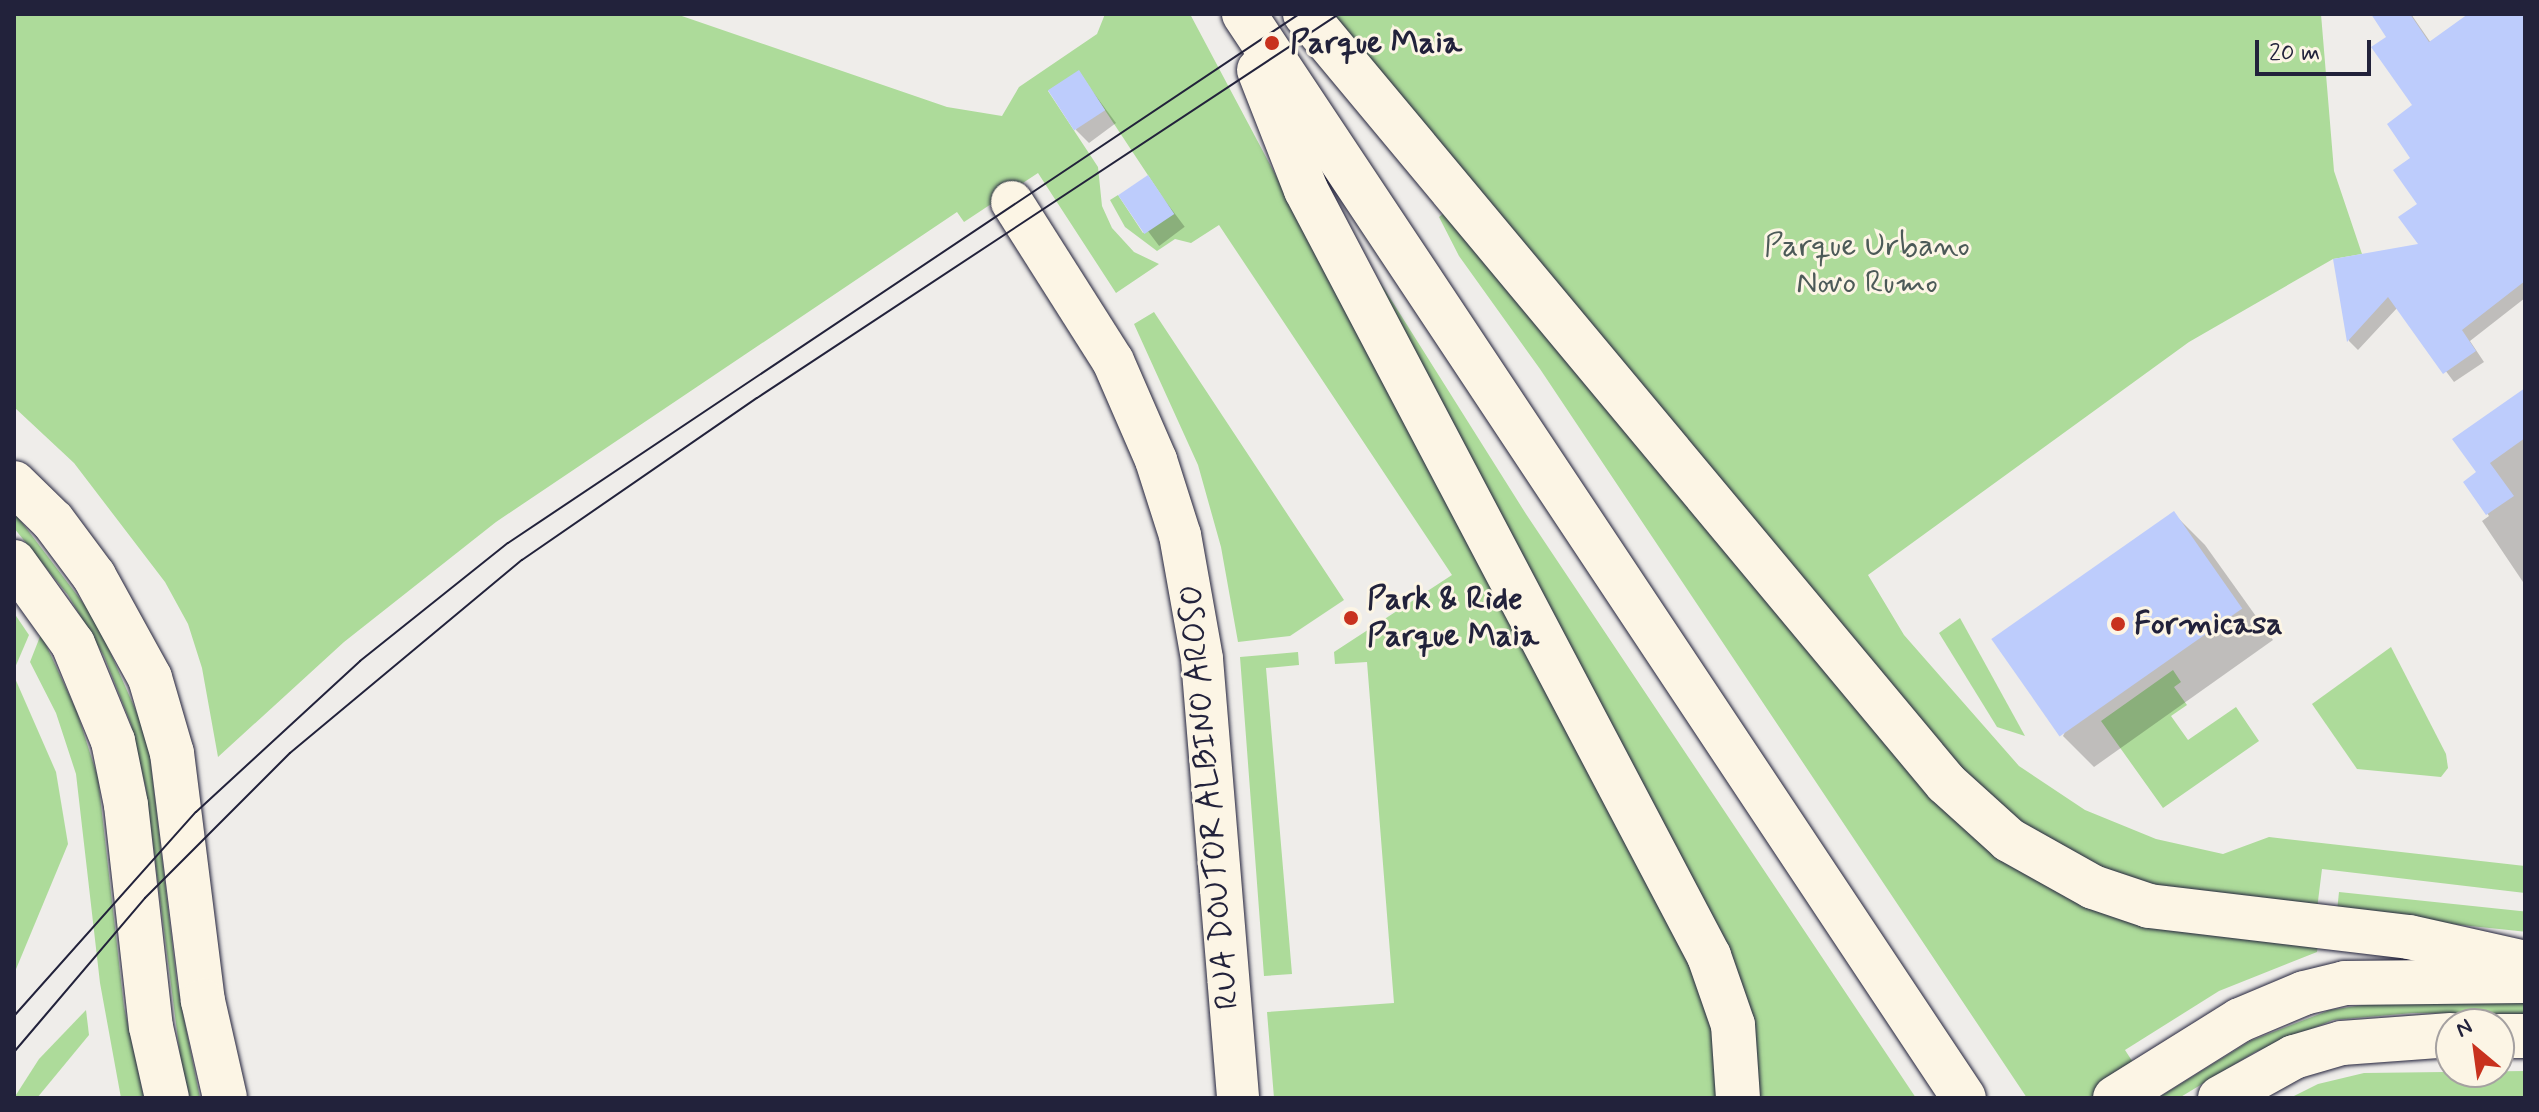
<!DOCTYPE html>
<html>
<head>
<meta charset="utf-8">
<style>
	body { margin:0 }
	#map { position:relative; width:2539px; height:1112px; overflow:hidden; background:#efedea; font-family:Mynerve,sans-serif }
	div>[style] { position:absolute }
	.green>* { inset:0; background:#addb9a; transform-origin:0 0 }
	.shadow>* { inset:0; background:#0003; transform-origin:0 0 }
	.building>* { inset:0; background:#bdccfc; transform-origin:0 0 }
	.roads { filter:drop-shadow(0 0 2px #22223b) drop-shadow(0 0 2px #22223b) }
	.street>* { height:42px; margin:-21px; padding:0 21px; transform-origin:21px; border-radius:21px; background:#fcf5e5 }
	.secondary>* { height:44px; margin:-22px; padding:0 22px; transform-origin:22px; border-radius:22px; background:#fcf5e5 }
	.highway>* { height:44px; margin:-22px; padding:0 22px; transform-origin:22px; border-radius:22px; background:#fcf5e5 }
	.tram>* { height:2px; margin:-1px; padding:0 1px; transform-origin:1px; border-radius:1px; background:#22223b }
	.dots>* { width:22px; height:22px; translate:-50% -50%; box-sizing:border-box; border:4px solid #fcf5e5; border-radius:50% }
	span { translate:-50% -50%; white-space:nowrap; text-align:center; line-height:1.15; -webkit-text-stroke:6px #fcf5e5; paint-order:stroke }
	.poi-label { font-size:32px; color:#22223b; font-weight:700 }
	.left { translate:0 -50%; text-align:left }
	.park-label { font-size:32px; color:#4c5a58 }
	.street-label { font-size:32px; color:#22223b }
	.frame { position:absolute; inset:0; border:16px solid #22223b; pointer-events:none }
	.north { position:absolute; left:2435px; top:1008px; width:80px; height:80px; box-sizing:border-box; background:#fcf5e5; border:2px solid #a5a1a1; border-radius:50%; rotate:331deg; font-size:22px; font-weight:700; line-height:32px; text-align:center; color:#22223b }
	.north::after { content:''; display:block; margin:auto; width:28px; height:36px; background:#c8321e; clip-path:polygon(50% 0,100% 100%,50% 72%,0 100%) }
	.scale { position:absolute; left:2255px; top:40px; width:116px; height:36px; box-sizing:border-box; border:4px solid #22223b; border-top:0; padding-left:10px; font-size:24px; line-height:28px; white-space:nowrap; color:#22223b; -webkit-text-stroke:6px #fcf5e5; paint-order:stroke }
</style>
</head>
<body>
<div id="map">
	<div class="green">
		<div style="clip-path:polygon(14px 14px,676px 14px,947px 107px,1002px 116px,1019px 87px,1097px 34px,1105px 14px,1190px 14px,1677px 930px,1716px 1036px,1719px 1098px,1274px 1098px,1267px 1012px,1394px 1003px,1367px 662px,1335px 664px,1334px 652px,1452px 575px,1219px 225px,1191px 243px,1175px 239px,1157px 251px,1125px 227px,1110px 200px,1118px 195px,1143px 233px,1173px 213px,1079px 71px,1048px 91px,1098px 167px,1102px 206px,1112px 228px,1134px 252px,1159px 264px,1116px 293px,1038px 173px,964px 222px,957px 212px,496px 522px,344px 642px,218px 757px,202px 668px,188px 624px,165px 582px,74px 463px,14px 407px)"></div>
		<div style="clip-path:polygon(1327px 14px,2321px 14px,2334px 171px,2362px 254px,2333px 259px,2189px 342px,1868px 575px,1904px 635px,2019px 766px,2085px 810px,2156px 839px,2223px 854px,2269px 837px,2525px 866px,2525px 893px,2322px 869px,2317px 909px,2152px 887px,2105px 872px,2014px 822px,1977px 790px)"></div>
		<div style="clip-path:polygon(1444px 213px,1960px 824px,2318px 944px,2317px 952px,2219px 991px,2125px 1050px,2156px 1098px,2027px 1098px,1540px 369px,1459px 256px,1439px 217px)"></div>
		<div style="clip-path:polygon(1380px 282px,1526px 514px,1916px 1098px,1756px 1098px)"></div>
		<div style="clip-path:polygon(1154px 312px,1344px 600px,1290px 636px,1238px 642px,1221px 547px,1198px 465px,1134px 324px)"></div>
		<div style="clip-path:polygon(14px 512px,96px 620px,140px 720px,149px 749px,177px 984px,200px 1098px,190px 1098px,181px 1063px,146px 789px,131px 724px,104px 656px,68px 595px,14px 528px)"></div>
		<div style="clip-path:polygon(14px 613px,29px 635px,14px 670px)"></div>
		<div style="clip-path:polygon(1960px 618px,2025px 736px,1997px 727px,1939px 633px)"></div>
		<div style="clip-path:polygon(41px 634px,77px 712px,98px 778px,124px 1007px,144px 1098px,121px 1098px,100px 983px,76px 774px,56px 713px,30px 662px)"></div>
		<div style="clip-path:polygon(2391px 647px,2446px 754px,2448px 768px,2441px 777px,2357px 769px,2312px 704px)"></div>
		<div style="clip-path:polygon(1298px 652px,1299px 665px,1266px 668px,1292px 974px,1264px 976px,1240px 657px)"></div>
		<div style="clip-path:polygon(2173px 670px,2181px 682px,2174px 687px,2187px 705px,2171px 716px,2188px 740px,2236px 707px,2259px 741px,2163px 808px,2101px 721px)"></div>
		<div style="clip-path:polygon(14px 676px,56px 772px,68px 844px,14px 974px)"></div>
		<div style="left:2339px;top:892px;width:187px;height:20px;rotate:6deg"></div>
		<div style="clip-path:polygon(2525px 1002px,2525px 1014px,2413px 1013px,2333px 1020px,2255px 1052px,2179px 1098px,2158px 1098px,2250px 1041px,2330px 1010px,2376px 1003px)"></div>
		<div style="clip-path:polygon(86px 1010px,89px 1035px,37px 1098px,14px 1098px,39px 1059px)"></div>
		<div style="clip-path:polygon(2525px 1071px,2525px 1098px,2290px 1098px,2318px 1084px,2364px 1073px)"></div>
	</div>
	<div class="shadow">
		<div style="clip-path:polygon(2377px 14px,2411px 14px,2431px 43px,2472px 14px,2525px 14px,2525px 298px,2470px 341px,2484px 362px,2454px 382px,2398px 307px,2358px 350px,2349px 341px,2336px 260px,2421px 246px,2413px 158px,2415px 106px)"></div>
		<div style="clip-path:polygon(1079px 73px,1116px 123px,1089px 143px,1076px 130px)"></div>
		<div style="left:1148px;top:178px;width:61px;height:32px;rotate:53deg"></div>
		<div style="clip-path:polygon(2525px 390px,2525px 585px,2482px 521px,2489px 516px,2466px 482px,2479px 473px)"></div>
		<div style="clip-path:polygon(2174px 514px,2205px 545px,2273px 640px,2094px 767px,2063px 736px)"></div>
	</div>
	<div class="building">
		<div style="clip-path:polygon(2371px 14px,2410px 14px,2429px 42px,2468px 14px,2525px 14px,2525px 281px,2462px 330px,2476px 351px,2443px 374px,2388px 297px,2347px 342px,2333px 259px,2418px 244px,2398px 217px,2417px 204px,2393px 170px,2410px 158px,2387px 124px,2412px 105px,2371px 47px,2386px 37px)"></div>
		<div style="left:1079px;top:70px;width:48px;height:37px;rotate:57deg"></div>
		<div style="left:1148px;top:175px;width:47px;height:36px;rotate:56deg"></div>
		<div style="clip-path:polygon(2525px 388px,2525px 438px,2490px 463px,2514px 496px,2486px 515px,2463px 482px,2476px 472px,2452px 439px)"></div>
		<div style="left:2174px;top:511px;width:119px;height:223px;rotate:55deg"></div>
	</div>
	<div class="roads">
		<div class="street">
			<div style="left:1012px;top:202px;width:188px;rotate:57.6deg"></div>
			<div style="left:1113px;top:361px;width:108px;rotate:66.5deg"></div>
			<div style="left:1156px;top:460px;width:79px;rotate:72.3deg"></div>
			<div style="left:1180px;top:535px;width:126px;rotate:79.9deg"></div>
			<div style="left:1202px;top:659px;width:440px;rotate:85.3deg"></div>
		</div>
		<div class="secondary">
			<div style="left:14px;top:483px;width:54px;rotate:44.3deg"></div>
			<div style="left:53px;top:521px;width:69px;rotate:53.3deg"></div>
			<div style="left:94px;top:576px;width:116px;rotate:61.2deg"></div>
			<div style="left:150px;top:678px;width:78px;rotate:73.7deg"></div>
			<div style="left:172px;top:753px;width:250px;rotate:82.9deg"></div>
			<div style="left:203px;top:1001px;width:99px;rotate:77.2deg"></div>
			<div style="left:14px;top:562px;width:101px;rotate:54.3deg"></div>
			<div style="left:73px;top:644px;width:105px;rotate:67.6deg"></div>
			<div style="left:113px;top:741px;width:65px;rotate:78.5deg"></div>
			<div style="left:126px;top:805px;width:223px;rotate:83.6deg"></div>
			<div style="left:151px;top:1027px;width:73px;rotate:77.3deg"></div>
			<div style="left:2499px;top:1036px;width:26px"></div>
			<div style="left:2115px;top:1098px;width:147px;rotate:-32deg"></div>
			<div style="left:2240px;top:1020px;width:69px;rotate:-22.9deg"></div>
			<div style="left:2304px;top:993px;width:42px;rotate:-13.7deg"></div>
			<div style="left:2345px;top:983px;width:180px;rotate:-0.6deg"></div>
			<div style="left:2220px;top:1098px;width:85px;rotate:-29deg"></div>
			<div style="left:2294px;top:1057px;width:50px;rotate:-16.3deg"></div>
			<div style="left:2342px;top:1043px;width:109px;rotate:-4.2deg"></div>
		</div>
		<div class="highway">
			<div style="left:1244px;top:14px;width:1301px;rotate:56.41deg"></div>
			<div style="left:1305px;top:14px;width:1001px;rotate:50.19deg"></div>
			<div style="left:1946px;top:783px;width:85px;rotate:42.1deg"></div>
			<div style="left:2009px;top:840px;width:96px;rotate:29.2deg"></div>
			<div style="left:2093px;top:887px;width:59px;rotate:18.7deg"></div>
			<div style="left:2149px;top:906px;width:262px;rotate:6.8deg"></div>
			<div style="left:2409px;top:937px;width:119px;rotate:12.6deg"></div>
			<div style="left:1259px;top:70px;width:129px;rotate:68.6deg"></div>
			<div style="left:1306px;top:190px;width:866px;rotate:62.25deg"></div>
			<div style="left:1709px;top:956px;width:73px;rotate:70.8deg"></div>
			<div style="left:1733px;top:1025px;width:73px;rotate:86.1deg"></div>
		</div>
	</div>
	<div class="tram">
		<div style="left:14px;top:1016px;width:273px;rotate:-48.3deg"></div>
		<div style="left:196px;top:812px;width:223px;rotate:-42.6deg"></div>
		<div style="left:360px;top:661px;width:189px;rotate:-38.6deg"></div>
		<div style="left:508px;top:543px;width:952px;rotate:-33.77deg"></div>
		<div style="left:14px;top:1052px;width:202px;rotate:-49.6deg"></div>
		<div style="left:145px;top:898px;width:205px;rotate:-45deg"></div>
		<div style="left:290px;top:753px;width:302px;rotate:-39.8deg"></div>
		<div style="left:522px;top:560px;width:285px;rotate:-34.6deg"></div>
		<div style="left:757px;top:398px;width:697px;rotate:-33.42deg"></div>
	</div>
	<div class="dots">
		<div style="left:1272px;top:43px;background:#c8321e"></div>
		<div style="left:1351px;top:618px;background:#c8321e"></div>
		<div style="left:2118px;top:624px;background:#c8321e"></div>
	</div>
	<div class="poi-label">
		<span class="left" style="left:1290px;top:43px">Parque Maia</span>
		<span class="left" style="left:1367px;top:618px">Park &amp; Ride<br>Parque Maia</span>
		<span class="left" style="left:2134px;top:624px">Formicasa</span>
	</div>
	<div class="park-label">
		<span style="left:1867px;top:265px">Parque Urbano<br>Novo Rumo</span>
	</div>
	<div class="street-label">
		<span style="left:1210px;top:797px;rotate:-95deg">RUA DOUTOR ALBINO AROSO</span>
	</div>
	<div class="frame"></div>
	<div class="north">N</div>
	<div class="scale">20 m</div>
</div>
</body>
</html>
